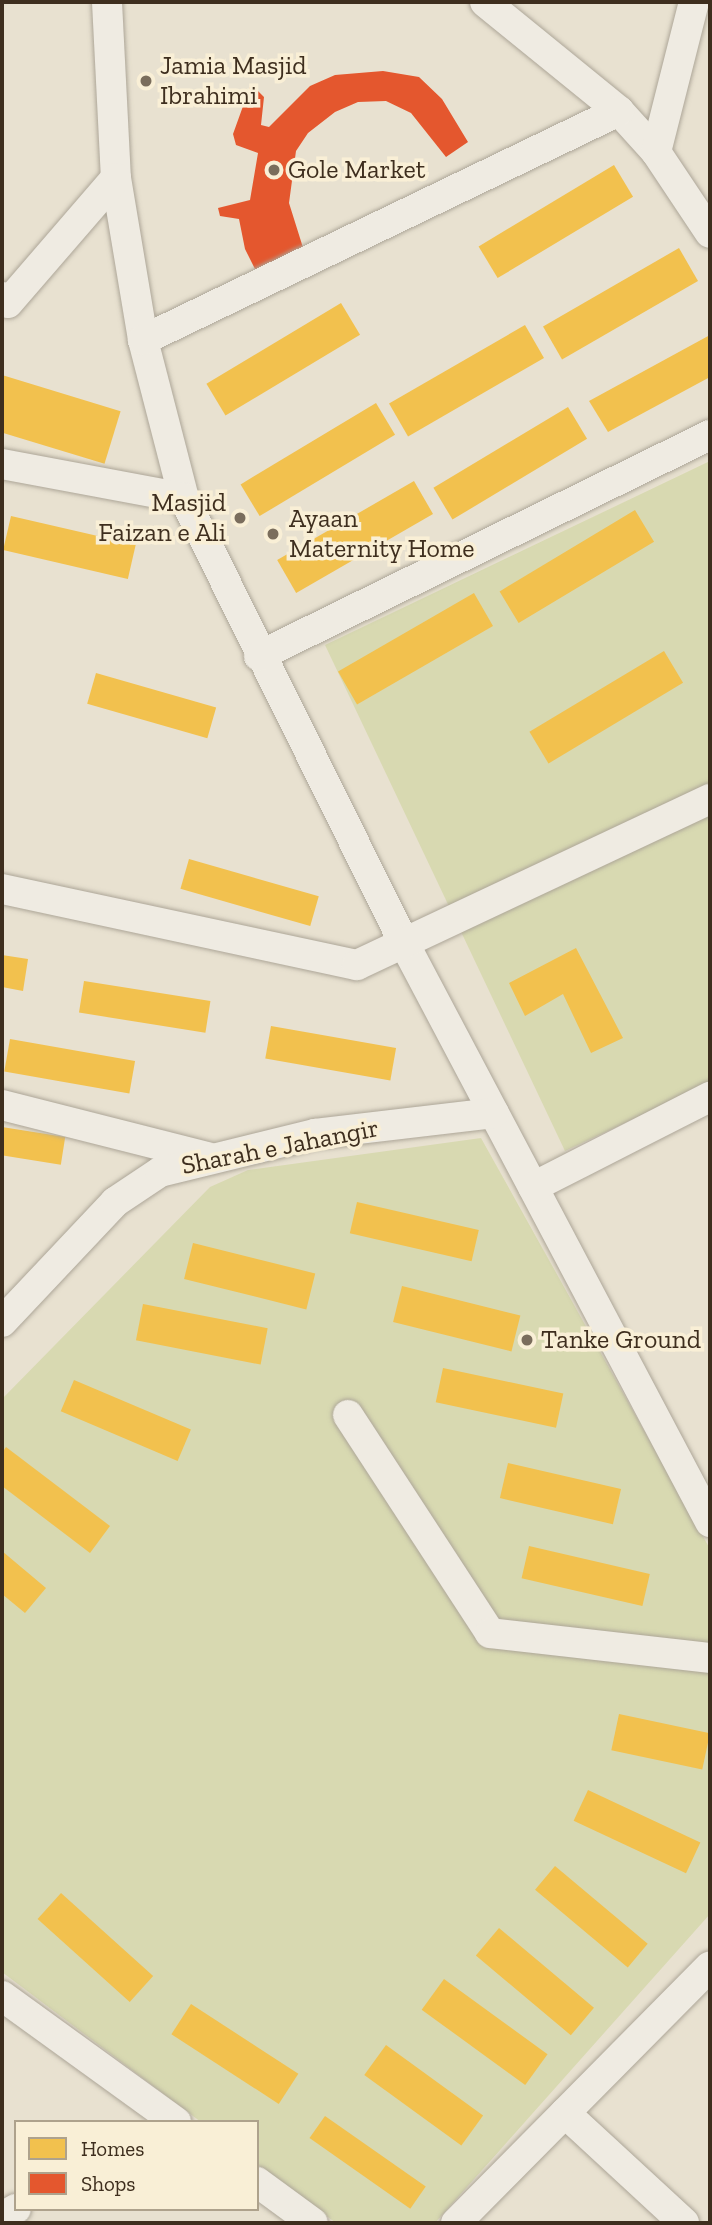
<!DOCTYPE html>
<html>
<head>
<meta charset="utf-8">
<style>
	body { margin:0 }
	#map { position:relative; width:712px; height:2225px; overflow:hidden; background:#e8e1d0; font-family:"Zilla Slab",serif }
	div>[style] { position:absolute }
	.green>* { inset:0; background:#d8d9b1 }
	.homes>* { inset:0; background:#f2c14e; transform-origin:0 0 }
	.shops>* { inset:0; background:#e4572e }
	.roads { filter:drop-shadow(0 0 2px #ada698) drop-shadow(0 0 2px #ada698) }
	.street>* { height:30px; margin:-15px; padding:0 15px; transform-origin:15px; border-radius:15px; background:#efebe2 }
	.dots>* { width:19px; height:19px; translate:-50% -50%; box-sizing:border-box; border:4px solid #f9efd6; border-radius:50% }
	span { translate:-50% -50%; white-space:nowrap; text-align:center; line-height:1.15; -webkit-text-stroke:7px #f9efd6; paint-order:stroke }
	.poi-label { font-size:26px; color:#3e2e1e }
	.left { translate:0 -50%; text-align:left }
	.right { translate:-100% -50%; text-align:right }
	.street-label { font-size:26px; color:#3e2e1e }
	.frame { position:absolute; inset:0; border:4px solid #3e2e1e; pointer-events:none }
	.legend { position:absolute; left:14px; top:2120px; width:245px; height:91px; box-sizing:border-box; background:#f9efd6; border:2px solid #aea28c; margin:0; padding:9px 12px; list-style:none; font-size:21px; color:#3e2e1e }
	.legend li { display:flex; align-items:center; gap:14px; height:35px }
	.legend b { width:35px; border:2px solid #aea28c }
</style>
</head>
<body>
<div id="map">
	<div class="green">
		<div style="clip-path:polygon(710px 461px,710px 1083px,565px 1151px,325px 645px)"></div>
		<div style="clip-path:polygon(481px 1138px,710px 1549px,710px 1914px,435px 2223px,336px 2223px,257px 2164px,257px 2122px,201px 2122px,2px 1972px,2px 1399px,210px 1187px,248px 1170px)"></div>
	</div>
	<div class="homes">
		<div style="left:614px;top:165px;width:37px;height:158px;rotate:59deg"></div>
		<div style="left:679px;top:248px;width:38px;height:157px;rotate:60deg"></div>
		<div style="left:341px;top:303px;width:37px;height:157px;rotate:59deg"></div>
		<div style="left:525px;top:325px;width:38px;height:157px;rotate:60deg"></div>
		<div style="clip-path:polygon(710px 335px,710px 377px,608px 432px,589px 401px)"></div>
		<div style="left:2px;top:375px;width:124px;height:55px;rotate:17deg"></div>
		<div style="left:376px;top:403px;width:37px;height:158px;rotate:59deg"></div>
		<div style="left:568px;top:407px;width:37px;height:157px;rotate:59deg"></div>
		<div style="left:414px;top:481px;width:38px;height:158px;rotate:60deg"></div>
		<div style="left:635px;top:510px;width:37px;height:158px;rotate:59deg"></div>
		<div style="left:11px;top:516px;width:128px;height:35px;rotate:13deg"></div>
		<div style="left:474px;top:593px;width:38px;height:157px;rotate:60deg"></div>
		<div style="left:664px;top:651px;width:37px;height:157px;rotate:59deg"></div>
		<div style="left:96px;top:673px;width:125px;height:32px;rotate:16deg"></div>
		<div style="left:189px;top:859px;width:135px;height:31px;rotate:16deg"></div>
		<div style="clip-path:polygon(576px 948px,623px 1038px,591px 1053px,563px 994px,525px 1016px,509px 983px)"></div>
		<div style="clip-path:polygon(2px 955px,28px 959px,23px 991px,2px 987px)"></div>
		<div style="left:84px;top:981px;width:128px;height:32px;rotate:9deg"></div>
		<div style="left:271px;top:1026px;width:127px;height:33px;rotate:10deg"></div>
		<div style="left:10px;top:1039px;width:127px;height:33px;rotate:10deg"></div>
		<div style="left:2px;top:1127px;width:64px;height:28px;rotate:9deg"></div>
		<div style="left:357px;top:1202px;width:125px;height:32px;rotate:13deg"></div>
		<div style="left:193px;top:1243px;width:126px;height:37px;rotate:14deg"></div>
		<div style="left:402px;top:1286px;width:122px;height:37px;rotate:14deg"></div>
		<div style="left:143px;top:1304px;width:127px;height:37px;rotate:11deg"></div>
		<div style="left:443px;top:1368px;width:123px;height:35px;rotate:12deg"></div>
		<div style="left:74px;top:1380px;width:127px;height:34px;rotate:23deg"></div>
		<div style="clip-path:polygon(6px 1447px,110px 1526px,90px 1553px,2px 1486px,2px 1453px)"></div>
		<div style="left:508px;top:1463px;width:116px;height:36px;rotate:13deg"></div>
		<div style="left:529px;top:1546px;width:124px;height:33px;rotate:13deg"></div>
		<div style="clip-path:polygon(2px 1551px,46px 1588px,25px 1613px,2px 1594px)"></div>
		<div style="left:619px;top:1714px;width:93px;height:37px;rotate:12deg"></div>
		<div style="left:588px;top:1790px;width:124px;height:34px;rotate:25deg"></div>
		<div style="left:555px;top:1866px;width:121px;height:31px;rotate:40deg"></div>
		<div style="left:61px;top:1893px;width:124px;height:35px;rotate:42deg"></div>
		<div style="left:499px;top:1928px;width:124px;height:36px;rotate:40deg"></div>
		<div style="left:444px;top:1979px;width:128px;height:38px;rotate:36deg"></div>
		<div style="left:191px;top:2004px;width:128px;height:36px;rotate:33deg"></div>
		<div style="left:386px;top:2045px;width:120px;height:37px;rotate:36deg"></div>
		<div style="left:325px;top:2116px;width:123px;height:27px;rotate:35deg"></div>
	</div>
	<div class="shops">
		<div style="clip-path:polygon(383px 71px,419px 77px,442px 99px,468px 142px,446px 157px,411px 113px,386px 101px,358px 102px,335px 112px,308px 133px,296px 151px,289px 203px,305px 254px,256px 271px,245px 249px,239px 219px,220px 216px,218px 208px,250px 200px,258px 153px,236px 145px,233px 134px,251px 84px,264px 97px,261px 125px,269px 127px,310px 86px,335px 75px)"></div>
	</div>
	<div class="roads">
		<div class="street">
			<div style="left:107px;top:2px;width:176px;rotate:87.1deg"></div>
			<div style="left:116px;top:178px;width:164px;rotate:80.5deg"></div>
			<div style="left:143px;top:340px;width:163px;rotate:75.5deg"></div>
			<div style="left:184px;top:498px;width:496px;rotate:63.7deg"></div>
			<div style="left:404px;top:943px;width:655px;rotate:62.14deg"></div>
			<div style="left:485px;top:2px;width:173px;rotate:39.1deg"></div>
			<div style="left:619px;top:111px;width:55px;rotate:47.9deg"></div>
			<div style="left:656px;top:152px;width:97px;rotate:56.3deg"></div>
			<div style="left:656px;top:152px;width:155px;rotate:-75.8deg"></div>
			<div style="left:2px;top:297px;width:8px;rotate:45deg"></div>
			<div style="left:8px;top:303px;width:165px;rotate:-49.2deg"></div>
			<div style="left:143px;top:340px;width:528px;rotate:-25.69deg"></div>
			<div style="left:2px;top:464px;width:185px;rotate:10.6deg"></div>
			<div style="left:259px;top:656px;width:502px;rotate:-26.11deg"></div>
			<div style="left:2px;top:889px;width:363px;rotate:12.1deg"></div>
			<div style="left:357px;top:965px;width:390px;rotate:-25.2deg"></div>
			<div style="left:2px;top:1105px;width:212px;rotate:14.2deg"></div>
			<div style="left:533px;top:1187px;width:199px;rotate:-27deg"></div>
			<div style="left:2px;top:1322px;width:165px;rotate:-46.7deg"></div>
			<div style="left:115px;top:1202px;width:54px;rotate:-33.7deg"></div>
			<div style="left:160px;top:1172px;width:160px;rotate:-13.8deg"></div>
			<div style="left:315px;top:1134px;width:180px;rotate:-6.7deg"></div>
			<div style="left:348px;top:1415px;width:260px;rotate:56.9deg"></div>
			<div style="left:490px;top:1633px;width:221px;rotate:6.5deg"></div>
			<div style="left:2px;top:1996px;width:215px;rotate:35.9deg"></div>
			<div style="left:565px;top:2113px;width:162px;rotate:42.7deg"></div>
			<div style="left:257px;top:2182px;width:69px;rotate:36.2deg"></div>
			<div style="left:2px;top:2217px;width:16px;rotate:-30deg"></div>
			<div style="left:456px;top:2223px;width:361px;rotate:-45.3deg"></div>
		</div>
	</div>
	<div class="dots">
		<div style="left:146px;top:81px;background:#7a6d5c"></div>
		<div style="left:274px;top:170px;background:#7a6d5c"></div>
		<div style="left:240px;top:518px;background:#7a6d5c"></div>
		<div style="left:273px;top:534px;background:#7a6d5c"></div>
		<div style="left:527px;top:1340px;background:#7a6d5c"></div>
	</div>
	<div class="poi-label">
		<span class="left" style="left:160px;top:81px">Jamia Masjid<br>Ibrahimi</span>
		<span class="left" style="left:288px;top:170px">Gole Market</span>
		<span class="right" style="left:226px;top:518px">Masjid<br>Faizan e Ali</span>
		<span class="left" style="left:289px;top:534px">Ayaan<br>Maternity Home</span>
		<span class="left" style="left:541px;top:1340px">Tanke Ground</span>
	</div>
	<div class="street-label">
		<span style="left:280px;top:1147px;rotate:-11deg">Sharah e Jahangir</span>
	</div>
	<div class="frame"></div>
	<ul class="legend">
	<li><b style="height:19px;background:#f2c14e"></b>Homes</li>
	<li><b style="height:19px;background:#e4572e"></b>Shops</li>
	</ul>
</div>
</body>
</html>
